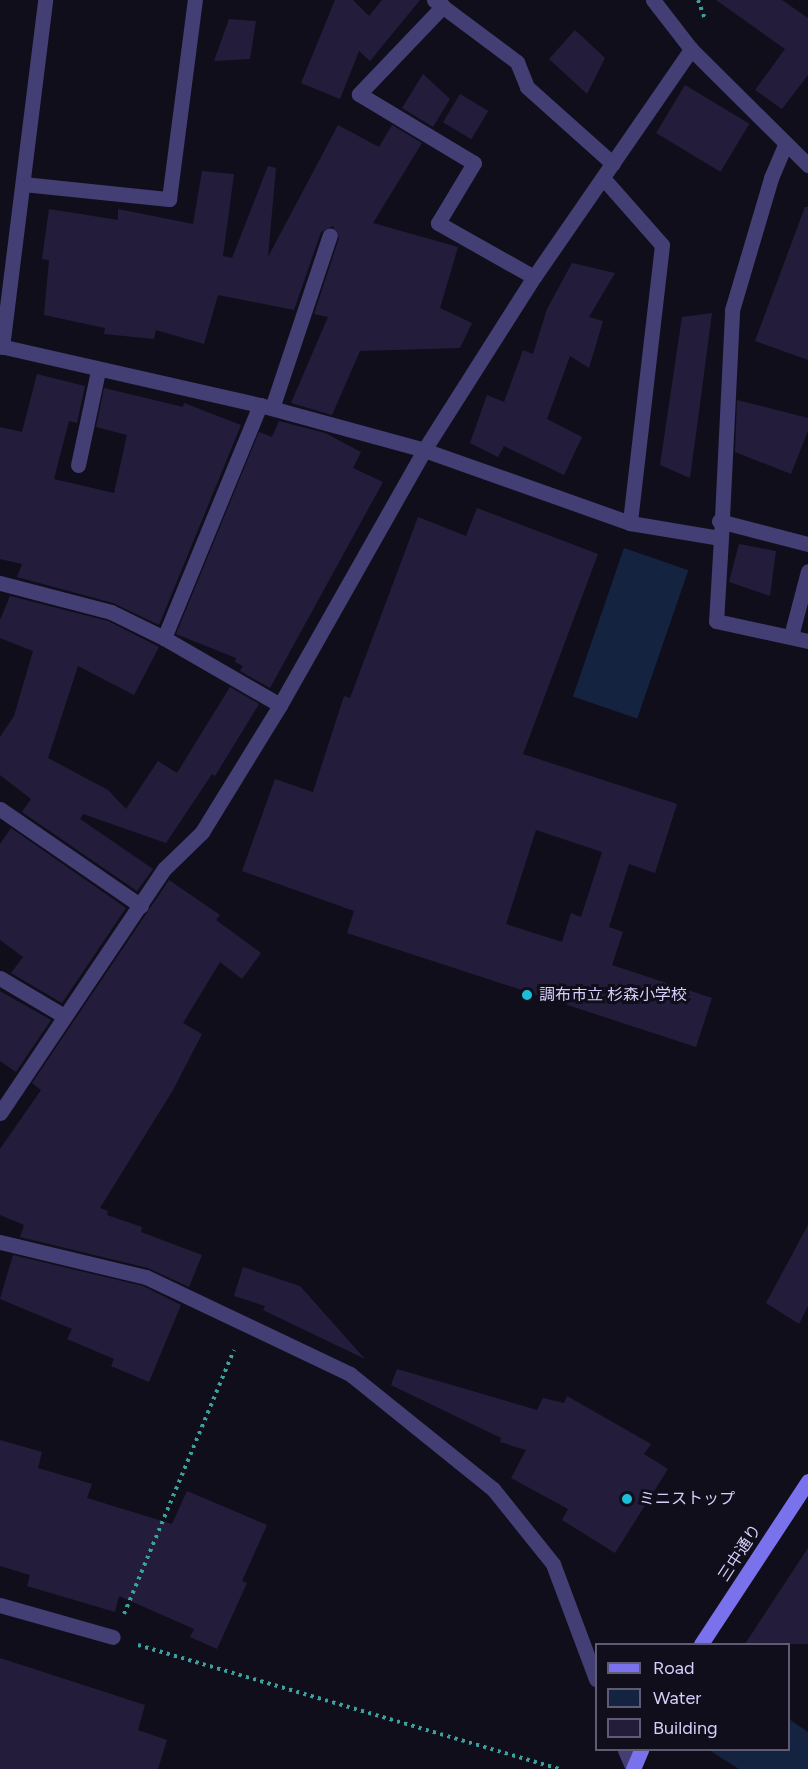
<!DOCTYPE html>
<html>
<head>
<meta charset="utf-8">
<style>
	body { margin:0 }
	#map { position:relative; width:808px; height:1769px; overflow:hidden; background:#110e1c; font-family:Figtree,"Noto Sans JP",sans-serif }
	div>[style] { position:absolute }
	.water>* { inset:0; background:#142440; transform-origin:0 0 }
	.building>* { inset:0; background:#241c3b; transform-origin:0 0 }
	.path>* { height:4px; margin-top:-2px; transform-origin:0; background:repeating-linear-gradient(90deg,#3ba19f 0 3px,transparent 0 7.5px) }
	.lane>* { height:15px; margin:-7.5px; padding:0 7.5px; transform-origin:7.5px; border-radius:7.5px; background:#433f75 }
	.street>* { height:15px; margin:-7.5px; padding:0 7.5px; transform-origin:7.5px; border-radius:7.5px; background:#433f75 }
	.secondary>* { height:15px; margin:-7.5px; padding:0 7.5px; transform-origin:7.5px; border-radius:7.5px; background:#7a72ed }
	.dots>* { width:16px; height:16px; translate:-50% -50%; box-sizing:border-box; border:3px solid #110e1c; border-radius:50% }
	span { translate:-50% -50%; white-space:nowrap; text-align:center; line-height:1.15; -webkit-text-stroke:6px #110e1c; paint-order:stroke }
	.poi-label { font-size:16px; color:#d6cff9 }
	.left { translate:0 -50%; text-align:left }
	.street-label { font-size:16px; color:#d6cff9 }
	.legend { position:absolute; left:595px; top:1643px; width:195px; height:108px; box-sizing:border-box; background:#110e1c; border:2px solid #605b74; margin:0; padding:8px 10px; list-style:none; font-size:18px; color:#d6cff9 }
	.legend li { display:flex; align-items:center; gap:12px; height:30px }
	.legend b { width:30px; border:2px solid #605b74 }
</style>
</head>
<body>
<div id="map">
	<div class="water">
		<div style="left:624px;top:548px;width:68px;height:157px;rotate:19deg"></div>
		<div style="clip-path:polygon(789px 1719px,808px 1732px,808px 1769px,739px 1769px,709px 1750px,788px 1750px)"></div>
	</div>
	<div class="building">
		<div style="clip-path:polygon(335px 0,353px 0,369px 16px,382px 0,420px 0,370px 61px,359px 51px,340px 99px,301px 83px)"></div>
		<div style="clip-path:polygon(716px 0,782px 0,808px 18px,808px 75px,782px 109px,755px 90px,785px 49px)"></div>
		<div style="clip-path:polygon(229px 19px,256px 21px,250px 59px,214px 61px)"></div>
		<div style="clip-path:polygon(575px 30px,605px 58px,587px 94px,549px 59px)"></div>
		<div style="clip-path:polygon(423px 74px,450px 99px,433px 127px,402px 108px)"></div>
		<div style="left:685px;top:85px;width:75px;height:56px;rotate:31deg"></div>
		<div style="left:460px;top:94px;width:33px;height:33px;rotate:31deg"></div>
		<div style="clip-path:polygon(338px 125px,379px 147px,392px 125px,422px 143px,373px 223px,458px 247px,440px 308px,472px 323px,460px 348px,360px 351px,332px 415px,291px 403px,328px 317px,314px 314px,339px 238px,333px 226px,321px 232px,294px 310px,218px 295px,204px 344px,156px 330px,154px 339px,104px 334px,105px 328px,44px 315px,49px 260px,42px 259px,49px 209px,118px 220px,118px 209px,193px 224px,202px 171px,234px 174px,223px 256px,232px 258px,268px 166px,276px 168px,268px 257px)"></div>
		<div style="clip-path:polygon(805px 207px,808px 207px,808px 360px,755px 341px)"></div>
		<div style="clip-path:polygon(572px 263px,615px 273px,589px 317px,603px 321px,589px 368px,570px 356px,547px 419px,582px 437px,564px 475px,504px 446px,498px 457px,470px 443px,487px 395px,504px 402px,523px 350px,533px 354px,547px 309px)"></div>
		<div style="clip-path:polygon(712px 313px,700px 404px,690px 478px,660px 465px,682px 317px)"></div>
		<div style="clip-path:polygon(37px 374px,85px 386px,77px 423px,69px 421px,54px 479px,114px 493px,127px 435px,96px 427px,104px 388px,183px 407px,184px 403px,241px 425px,159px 625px,113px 603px,17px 577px,22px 564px,0 559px,0 427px,22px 432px)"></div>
		<div style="clip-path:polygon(737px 400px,808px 418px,808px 431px,791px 474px,735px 452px)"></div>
		<div style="clip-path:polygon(279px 421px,325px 433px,361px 452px,353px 468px,383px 482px,270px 688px,240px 671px,243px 666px,235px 662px,236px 658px,176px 634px,259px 432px,272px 437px)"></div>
		<div style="clip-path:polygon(evenodd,477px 508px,598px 554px,523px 754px,677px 804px,655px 873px,629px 864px,609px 927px,623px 932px,612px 965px,712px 998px,696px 1047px,347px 933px,354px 911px,242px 871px,275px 779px,313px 792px,344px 696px,350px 698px,418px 517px,466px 536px,477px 508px,536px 830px,602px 852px,581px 917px,571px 913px,562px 942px,506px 924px,536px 830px)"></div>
		<div style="clip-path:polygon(739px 544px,776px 551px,770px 596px,729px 582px)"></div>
		<div style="clip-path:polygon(10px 596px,108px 621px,159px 647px,134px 695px,78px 666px,48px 758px,108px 790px,126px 809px,158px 761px,177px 773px,230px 687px,259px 704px,215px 776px,212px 774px,166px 843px,83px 814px,80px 819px,153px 869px,137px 891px,22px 812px,31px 799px,0 775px,0 737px,14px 716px,33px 651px,0 638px,0 620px)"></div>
		<div style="clip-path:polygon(11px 828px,126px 908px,62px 1003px,11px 973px,23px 957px,0 940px,0 844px)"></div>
		<div style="clip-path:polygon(169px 880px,220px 915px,216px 920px,261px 953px,242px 979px,220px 962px,183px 1023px,202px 1034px,173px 1090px,100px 1208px,108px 1211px,107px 1215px,142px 1227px,141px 1232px,202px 1255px,189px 1287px,148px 1268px,20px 1237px,24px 1225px,0 1215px,0 1149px,41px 1090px,32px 1083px)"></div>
		<div style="clip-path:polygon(0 991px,51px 1020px,16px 1072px,0 1061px)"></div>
		<div style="clip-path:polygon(808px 1225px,808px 1306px,799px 1324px,766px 1303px)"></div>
		<div style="clip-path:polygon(13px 1255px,143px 1286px,181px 1305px,149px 1382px,111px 1366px,114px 1359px,67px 1339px,72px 1329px,0 1299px)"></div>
		<div style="clip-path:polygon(243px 1267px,300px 1286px,365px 1359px,263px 1310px,265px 1306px,234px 1296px)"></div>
		<div style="clip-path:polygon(397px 1369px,537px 1410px,543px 1398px,564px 1403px,567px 1396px,651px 1444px,644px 1454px,668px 1469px,615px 1553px,562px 1520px,568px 1509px,511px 1478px,526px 1450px,500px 1442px,501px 1438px,391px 1385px)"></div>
		<div style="clip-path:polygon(0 1440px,42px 1452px,38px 1468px,92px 1484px,87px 1498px,172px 1524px,187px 1491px,267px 1525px,242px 1581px,247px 1583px,217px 1649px,190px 1637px,194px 1629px,119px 1596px,115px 1612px,27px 1586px,30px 1575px,0 1566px)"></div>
		<div style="clip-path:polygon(808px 1548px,808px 1644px,745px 1644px)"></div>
		<div style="clip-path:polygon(0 1658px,145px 1705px,138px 1730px,167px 1740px,158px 1769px,0 1769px)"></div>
	</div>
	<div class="path">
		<div style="left:698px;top:0;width:20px;rotate:70deg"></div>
		<div style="left:124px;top:1614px;width:286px;rotate:-67.4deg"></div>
		<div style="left:138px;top:1645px;width:440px;rotate:16.4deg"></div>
	</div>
	<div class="lane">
		<div style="left:434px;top:0;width:104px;rotate:36.8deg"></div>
		<div style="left:517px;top:62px;width:27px;rotate:68deg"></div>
		<div style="left:527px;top:87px;width:115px;rotate:41.8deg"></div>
		<div style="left:443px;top:6px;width:122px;rotate:133.7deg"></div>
		<div style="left:359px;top:94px;width:134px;rotate:31deg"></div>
		<div style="left:474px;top:163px;width:70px;rotate:121deg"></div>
		<div style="left:438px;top:223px;width:110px;rotate:29.4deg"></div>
		<div style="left:603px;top:178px;width:89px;rotate:48.6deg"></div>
		<div style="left:662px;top:245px;width:280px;rotate:96.6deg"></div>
		<div style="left:272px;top:408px;width:182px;rotate:-71.5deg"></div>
		<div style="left:78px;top:465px;width:96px;rotate:-78deg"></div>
		<div style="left:719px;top:521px;width:92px;rotate:14.5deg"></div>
		<div style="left:721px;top:538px;width:228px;rotate:-87.2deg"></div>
		<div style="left:732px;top:310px;width:138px;rotate:-73.5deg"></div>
		<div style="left:771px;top:178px;width:36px;rotate:-67deg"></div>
		<div style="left:0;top:583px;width:115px;rotate:14.6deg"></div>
		<div style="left:111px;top:612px;width:59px;rotate:26.1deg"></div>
		<div style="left:791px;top:636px;width:67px;rotate:-75.3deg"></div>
		<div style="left:0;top:809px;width:171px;rotate:34.5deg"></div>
		<div style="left:0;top:978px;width:74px;rotate:30.7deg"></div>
	</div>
	<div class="street">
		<div style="left:653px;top:0;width:62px;rotate:52.2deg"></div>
		<div style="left:691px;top:49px;width:165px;rotate:44.8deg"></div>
		<div style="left:23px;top:184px;width:147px;rotate:5.9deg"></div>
		<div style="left:169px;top:199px;width:201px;rotate:-82.6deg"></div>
		<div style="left:0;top:346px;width:267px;rotate:12.8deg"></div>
		<div style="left:260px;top:405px;width:170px;rotate:15.3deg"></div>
		<div style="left:424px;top:450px;width:219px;rotate:19.5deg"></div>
		<div style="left:630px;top:523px;width:92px;rotate:9.4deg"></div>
		<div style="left:721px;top:538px;width:83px;rotate:93.4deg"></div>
		<div style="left:716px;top:621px;width:94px;rotate:12.3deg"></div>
		<div style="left:2px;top:347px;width:350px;rotate:-82.9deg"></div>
		<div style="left:260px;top:405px;width:252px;rotate:112.4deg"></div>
		<div style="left:164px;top:638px;width:134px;rotate:30deg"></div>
		<div style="left:0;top:1113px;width:294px;rotate:-56.1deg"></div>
		<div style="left:164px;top:869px;width:53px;rotate:-44.2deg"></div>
		<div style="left:202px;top:832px;width:149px;rotate:-58.4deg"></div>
		<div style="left:280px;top:705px;width:293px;rotate:-60.5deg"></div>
		<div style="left:424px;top:450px;width:205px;rotate:-57.6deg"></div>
		<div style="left:534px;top:277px;width:277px;rotate:-55.4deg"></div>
		<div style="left:0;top:1242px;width:150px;rotate:13.5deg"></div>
		<div style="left:146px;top:1277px;width:226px;rotate:25.4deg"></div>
		<div style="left:350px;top:1374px;width:184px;rotate:38.8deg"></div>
		<div style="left:493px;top:1489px;width:96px;rotate:51.3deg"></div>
		<div style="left:553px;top:1564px;width:123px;rotate:69.5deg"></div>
		<div style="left:0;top:1605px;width:117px;rotate:15.8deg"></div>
		<div style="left:625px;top:1750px;width:21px;rotate:67deg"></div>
	</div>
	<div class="secondary">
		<div style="left:701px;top:1644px;width:195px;rotate:-56.7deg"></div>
		<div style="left:633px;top:1769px;width:21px;rotate:-67deg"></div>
	</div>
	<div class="dots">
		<div style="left:527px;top:995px;background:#1bbed9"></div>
		<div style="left:627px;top:1499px;background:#1bbed9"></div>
	</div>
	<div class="poi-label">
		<span class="left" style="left:539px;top:995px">調布市立 杉森小学校</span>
		<span class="left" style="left:639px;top:1499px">ミニストップ</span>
	</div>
	<div class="street-label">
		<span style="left:740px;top:1553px;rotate:-57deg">三中通り</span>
	</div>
	<ul class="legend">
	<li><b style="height:8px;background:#7a72ed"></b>Road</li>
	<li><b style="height:16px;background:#142440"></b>Water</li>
	<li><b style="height:16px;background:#241c3b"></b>Building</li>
	</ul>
</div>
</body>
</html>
